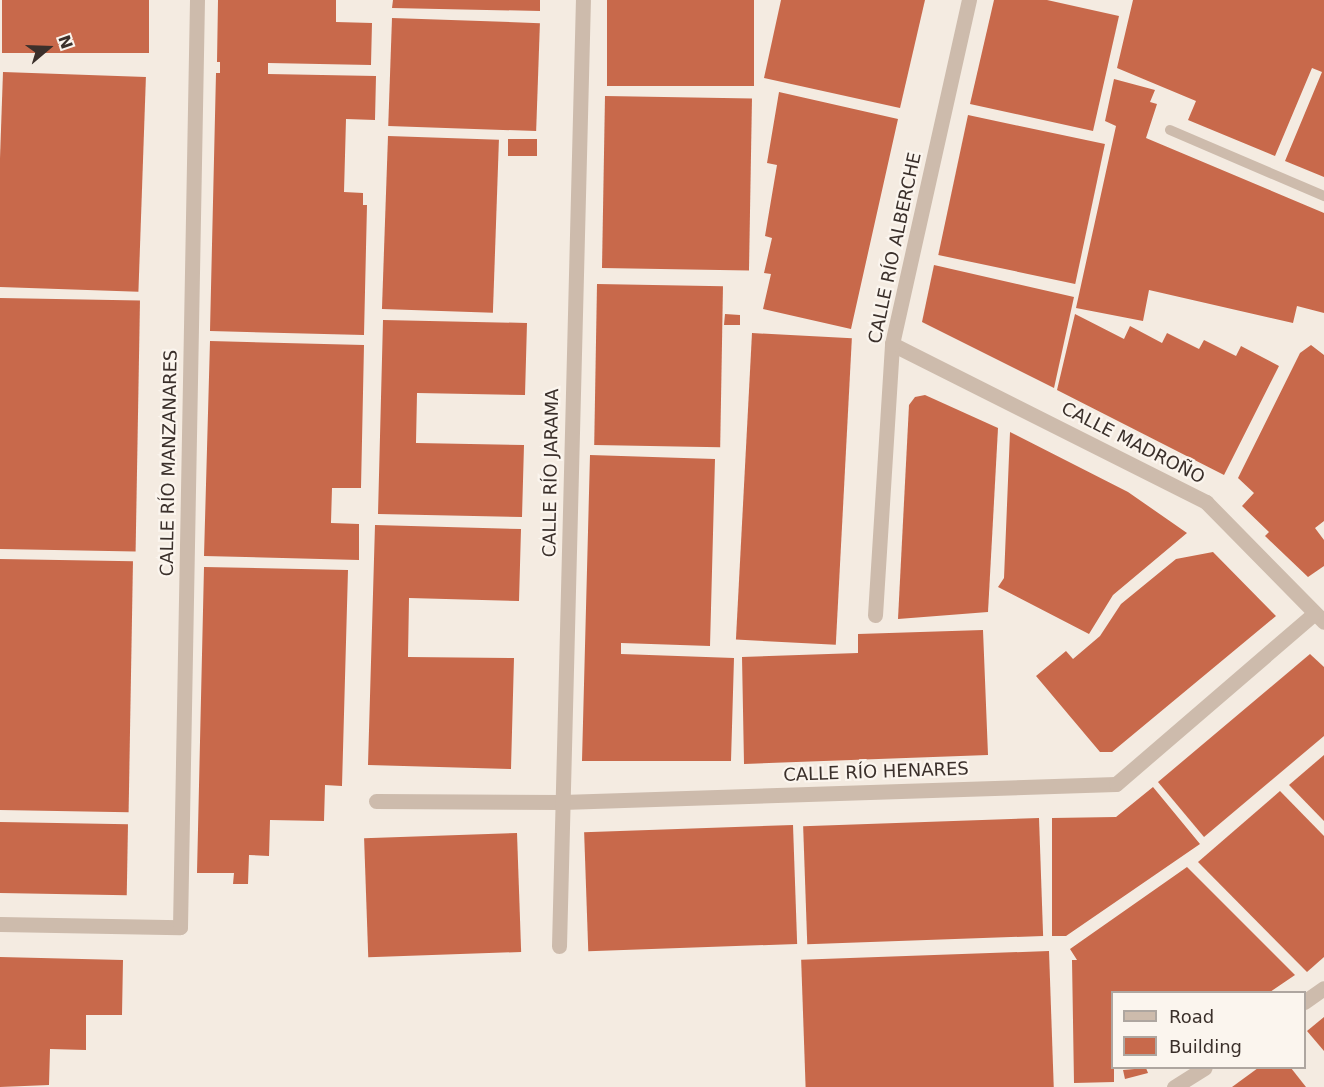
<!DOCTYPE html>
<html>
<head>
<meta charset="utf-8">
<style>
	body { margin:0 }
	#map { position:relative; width:1324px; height:1087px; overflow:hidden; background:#f4ebe1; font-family:"DejaVu Sans",sans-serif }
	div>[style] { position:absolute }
	.building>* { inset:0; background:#c8694b; transform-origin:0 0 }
	.service>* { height:10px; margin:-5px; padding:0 5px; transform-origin:5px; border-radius:5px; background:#cdbbac }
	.minor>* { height:15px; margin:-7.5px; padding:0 7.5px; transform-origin:7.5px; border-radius:7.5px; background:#cdbbac }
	span { translate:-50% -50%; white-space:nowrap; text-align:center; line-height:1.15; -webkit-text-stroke:4.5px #fbf5ee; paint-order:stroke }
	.street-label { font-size:18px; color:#3b302b }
	.legend { position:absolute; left:1111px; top:991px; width:195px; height:78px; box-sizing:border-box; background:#fbf5ee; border:2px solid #aea6a0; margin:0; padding:8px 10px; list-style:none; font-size:18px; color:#3b302b }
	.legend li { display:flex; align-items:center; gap:12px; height:30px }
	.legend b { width:30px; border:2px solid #aea6a0 }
	.north { position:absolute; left:18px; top:18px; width:60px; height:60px; -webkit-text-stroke:4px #fbf5ee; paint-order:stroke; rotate:71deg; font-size:16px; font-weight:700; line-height:24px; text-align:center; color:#3b302b }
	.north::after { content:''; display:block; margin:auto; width:21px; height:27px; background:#3b302b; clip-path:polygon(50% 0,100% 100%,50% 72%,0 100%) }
</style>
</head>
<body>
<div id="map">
	<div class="building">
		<div style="left:2px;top:0;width:147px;height:53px"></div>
		<div style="clip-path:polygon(218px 0,336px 0,336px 22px,372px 23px,371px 65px,268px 63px,268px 74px,376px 76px,375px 120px,346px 119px,344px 192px,363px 193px,363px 205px,367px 205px,364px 335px,210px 331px,216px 73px,220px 73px,220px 62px,217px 62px)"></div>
		<div style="clip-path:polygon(393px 0,540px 0,540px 11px,392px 8px)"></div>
		<div style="left:607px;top:0;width:147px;height:86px"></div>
		<div style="clip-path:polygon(781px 0,925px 0,900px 108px,764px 78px)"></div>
		<div style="clip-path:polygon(994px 0,1047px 0,1119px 16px,1093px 131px,970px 104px)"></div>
		<div style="clip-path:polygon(1133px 0,1324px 0,1324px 177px,1285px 161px,1322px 72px,1312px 68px,1275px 156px,1188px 120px,1196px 101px,1117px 68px)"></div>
		<div style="left:392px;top:18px;width:148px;height:108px;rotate:2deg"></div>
		<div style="left:3px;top:72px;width:143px;height:215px;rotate:2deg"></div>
		<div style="clip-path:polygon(1114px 79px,1155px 90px,1150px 102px,1157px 104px,1146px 138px,1324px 213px,1324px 313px,1297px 306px,1293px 323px,1149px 290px,1143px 321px,1076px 308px,1116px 126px,1105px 121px)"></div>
		<div style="clip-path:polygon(779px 92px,898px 119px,851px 329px,763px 309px,771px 274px,764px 273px,772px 238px,765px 236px,777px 165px,767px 163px)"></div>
		<div style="left:605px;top:96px;width:147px;height:172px;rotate:1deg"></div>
		<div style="left:968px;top:115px;width:140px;height:143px;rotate:12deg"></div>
		<div style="left:388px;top:136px;width:111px;height:173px;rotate:2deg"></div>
		<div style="left:508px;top:139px;width:29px;height:17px"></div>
		<div style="clip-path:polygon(934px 265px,1074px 297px,1054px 388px,922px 322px)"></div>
		<div style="left:597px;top:284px;width:126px;height:161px;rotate:1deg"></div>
		<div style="left:0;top:298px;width:140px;height:251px;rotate:1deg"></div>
		<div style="clip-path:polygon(725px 314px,740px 315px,740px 325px,724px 325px)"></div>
		<div style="clip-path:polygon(1075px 314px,1124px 339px,1130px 326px,1162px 343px,1167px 333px,1199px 349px,1204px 340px,1236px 356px,1241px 346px,1279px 366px,1224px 475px,1057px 390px)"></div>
		<div style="clip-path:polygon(383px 320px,527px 323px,525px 395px,417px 393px,416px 443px,524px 445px,522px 517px,378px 514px)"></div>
		<div style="left:752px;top:333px;width:100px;height:307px;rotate:3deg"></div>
		<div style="clip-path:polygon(210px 341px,364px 345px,361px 488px,332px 488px,331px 523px,359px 524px,359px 560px,204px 556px)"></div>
		<div style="clip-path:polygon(1311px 345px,1324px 355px,1324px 521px,1315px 528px,1324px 540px,1324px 566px,1308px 577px,1265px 536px,1269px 532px,1242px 506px,1254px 493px,1238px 478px,1300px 353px)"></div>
		<div style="clip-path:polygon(925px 395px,998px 428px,988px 612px,898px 619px,909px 405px,915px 397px)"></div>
		<div style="clip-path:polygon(1010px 432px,1128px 492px,1187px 533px,1113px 595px,1089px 634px,998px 587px,1004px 578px)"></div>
		<div style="clip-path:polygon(590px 455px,715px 459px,710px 646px,621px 643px,621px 654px,734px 658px,731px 761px,582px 761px)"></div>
		<div style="clip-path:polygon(375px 525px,521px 529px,519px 601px,409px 598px,408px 657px,514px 658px,511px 769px,368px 765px)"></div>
		<div style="clip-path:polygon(1213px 552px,1276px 616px,1112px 752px,1100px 752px,1036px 676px,1066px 651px,1073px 659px,1100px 636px,1121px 604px,1176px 559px)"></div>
		<div style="left:0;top:559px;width:133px;height:251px;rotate:1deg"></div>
		<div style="clip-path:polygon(204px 567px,348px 570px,342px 786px,325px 785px,324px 821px,270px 820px,269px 856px,249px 855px,248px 884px,233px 884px,234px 873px,197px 873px)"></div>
		<div style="clip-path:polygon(983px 630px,988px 755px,744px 764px,742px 657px,858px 653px,858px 634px)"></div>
		<div style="clip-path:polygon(1310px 654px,1324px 667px,1324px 736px,1204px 837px,1158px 782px)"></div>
		<div style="clip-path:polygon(1324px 755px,1324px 821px,1289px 785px)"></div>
		<div style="clip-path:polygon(1153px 787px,1200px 844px,1066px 936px,1052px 936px,1052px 818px,1116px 817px)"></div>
		<div style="clip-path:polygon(1280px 791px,1324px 836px,1324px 957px,1307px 972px,1198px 862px)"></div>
		<div style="left:1039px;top:818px;width:118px;height:236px;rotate:88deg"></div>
		<div style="left:0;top:822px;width:128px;height:71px;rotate:1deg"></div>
		<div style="left:793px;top:825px;width:119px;height:209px;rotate:88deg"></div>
		<div style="left:517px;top:833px;width:119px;height:153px;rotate:88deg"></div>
		<div style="clip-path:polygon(1187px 867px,1295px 975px,1270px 992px,1112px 992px,1112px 1068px,1118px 1068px,1114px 1069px,1114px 1082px,1074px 1083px,1072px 960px,1077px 960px,1070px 949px)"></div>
		<div style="left:1049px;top:951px;width:136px;height:248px;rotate:88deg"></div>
		<div style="clip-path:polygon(0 957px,123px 960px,122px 1015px,86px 1015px,86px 1050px,50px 1049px,49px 1085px,0 1087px)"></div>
		<div style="clip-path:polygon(1324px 1017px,1324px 1051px,1307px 1031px)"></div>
		<div style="clip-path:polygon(1146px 1068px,1148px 1073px,1125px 1079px,1123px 1070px)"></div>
		<div style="clip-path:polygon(1258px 1068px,1291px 1068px,1306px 1087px,1232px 1087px)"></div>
	</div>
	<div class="service">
		<div style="left:1170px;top:130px;width:168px;rotate:23.2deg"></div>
	</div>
	<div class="minor">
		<div style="left:892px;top:344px;width:352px;rotate:26.7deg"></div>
		<div style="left:1206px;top:502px;width:168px;rotate:45.5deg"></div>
		<div style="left:875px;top:615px;width:272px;rotate:-86.4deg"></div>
		<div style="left:892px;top:344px;width:353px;rotate:-77.4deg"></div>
		<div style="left:376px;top:801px;width:186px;rotate:0.3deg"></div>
		<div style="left:562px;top:802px;width:554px;rotate:-1.86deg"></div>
		<div style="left:1116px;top:784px;width:262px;rotate:-40.7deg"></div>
		<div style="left:0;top:924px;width:180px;rotate:1deg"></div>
		<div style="left:180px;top:927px;width:927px;rotate:-88.95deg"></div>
		<div style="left:559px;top:946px;width:946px;rotate:-88.55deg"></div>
		<div style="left:1304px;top:1002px;width:24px;rotate:-35deg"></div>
		<div style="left:1174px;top:1087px;width:36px;rotate:-32deg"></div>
	</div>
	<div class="street-label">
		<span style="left:895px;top:248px;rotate:-78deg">CALLE RÍO ALBERCHE</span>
		<span style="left:1133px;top:443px;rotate:27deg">CALLE MADROÑO</span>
		<span style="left:169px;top:463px;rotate:-89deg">CALLE RÍO MANZANARES</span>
		<span style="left:551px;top:473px;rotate:-89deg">CALLE RÍO JARAMA</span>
		<span style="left:876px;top:772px;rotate:-2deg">CALLE RÍO HENARES</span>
	</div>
	<ul class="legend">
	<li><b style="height:8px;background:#cdbbac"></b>Road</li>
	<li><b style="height:16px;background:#c8694b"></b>Building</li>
	</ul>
	<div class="north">N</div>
</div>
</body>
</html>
